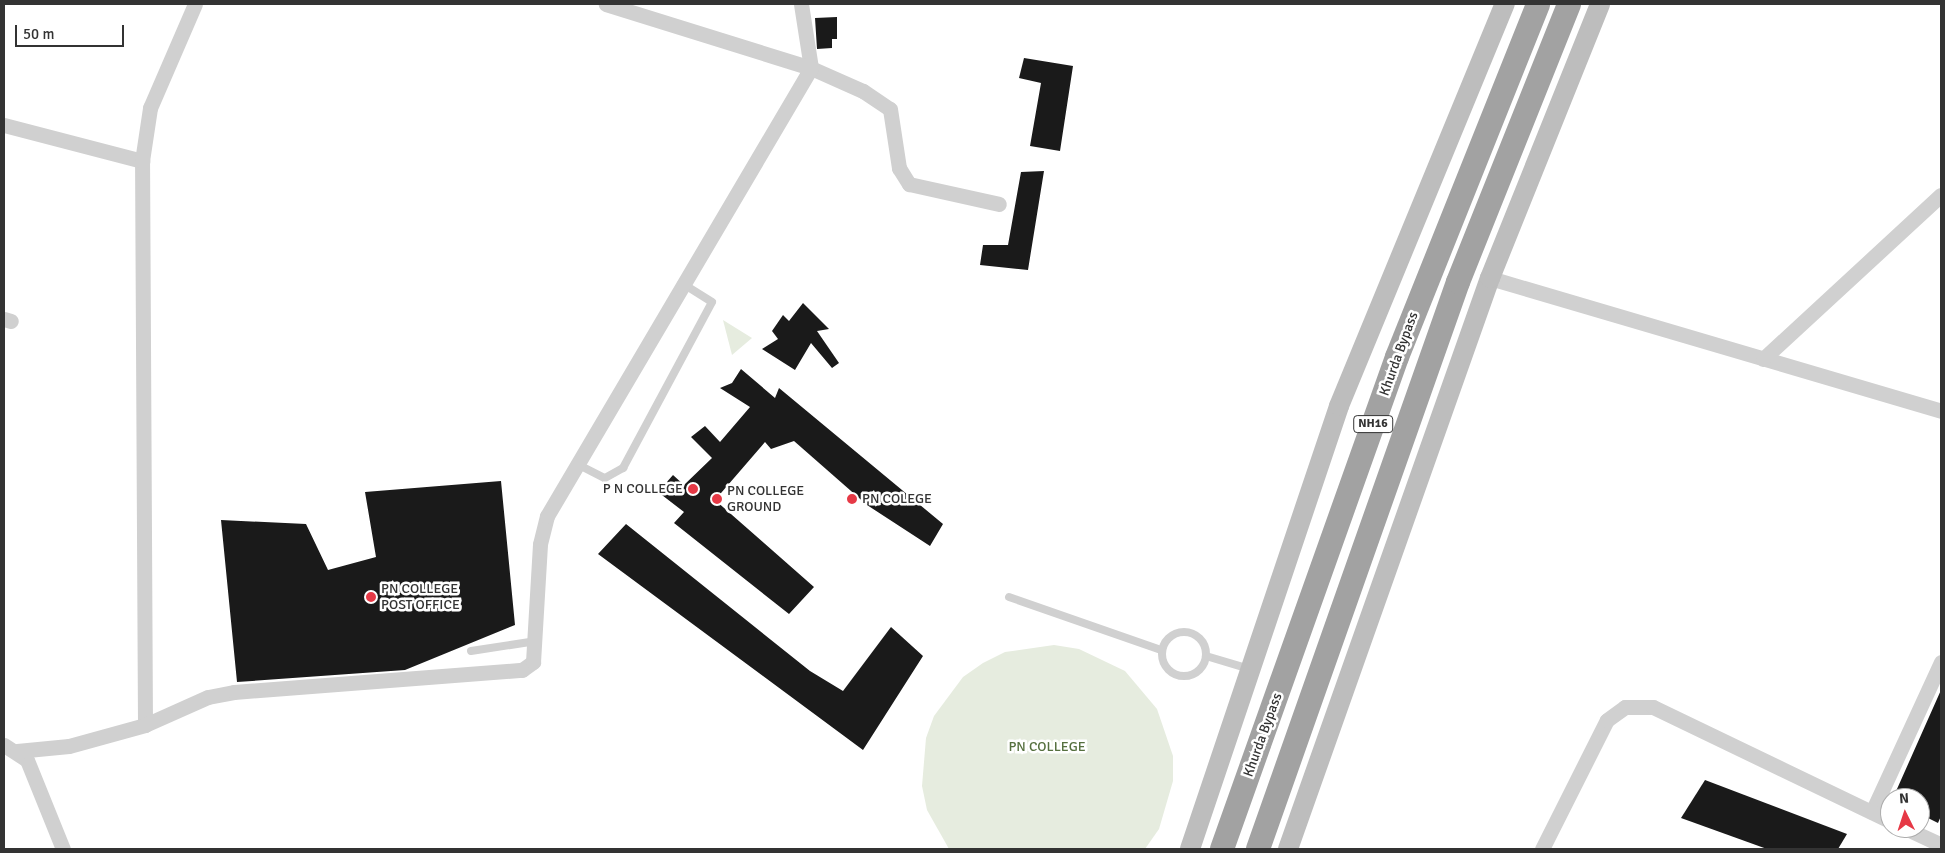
<!DOCTYPE html>
<html>
<head>
<meta charset="utf-8">
<style>
	body { margin:0 }
	#map { position:relative; width:1945px; height:853px; overflow:hidden; background:#fff; font-family:Signika,sans-serif }
	div>[style] { position:absolute }
	.green>* { inset:0; background:#e6ecdf }
	.building>* { inset:0; background:#1a1a1a }
	.service>* { height:8px; margin:-4px; padding:0 4px; transform-origin:4px; border-radius:4px; background:#d0d0d0 }
	.service>.ring { margin:-4px; padding:0; box-sizing:content-box; background:none; border:8px solid #d0d0d0; border-radius:50% }
	.minor>* { height:15px; margin:-7.5px; padding:0 7.5px; transform-origin:7.5px; border-radius:7.5px; background:#d0d0d0 }
	.secondary>* { height:20px; margin:-10px; padding:0 10px; transform-origin:10px; border-radius:10px; background:#bdbdbd }
	.trunk>* { height:24px; margin:-12px; padding:0 12px; transform-origin:12px; border-radius:12px; background:#a2a2a2 }
	.dots>* { width:14px; height:14px; translate:-50% -50%; box-sizing:border-box; border:2px solid #fff; border-radius:50% }
	span { translate:-50% -50%; white-space:nowrap; text-align:center; line-height:1.15; -webkit-text-stroke:5px #fff; paint-order:stroke }
	.shield-label span { padding:1px 4px; background:#fff; border:1px solid; border-radius:4px; -webkit-text-stroke-width:0 }
	.shield-label { font-size:12px; color:#333; font-weight:700 }
	.street-label { font-size:14px; color:#333 }
	.poi-label { font-size:14px; color:#333 }
	.right { translate:-100% -50%; text-align:right }
	.left { translate:0 -50%; text-align:left }
	.park-label { font-size:14px; color:#56703f }
	.frame { position:absolute; inset:0; border:5px solid #333; pointer-events:none }
	.north { position:absolute; left:1880px; top:788px; width:50px; height:50px; box-sizing:border-box; background:#fff; border:1px solid #adadad; border-radius:50%; rotate:356deg; font-size:14px; font-weight:700; line-height:20px; text-align:center; color:#333 }
	.north::after { content:''; display:block; margin:auto; width:18px; height:22px; background:#e63946; clip-path:polygon(50% 0,100% 100%,50% 72%,0 100%) }
	.scale { position:absolute; left:15px; top:25px; width:109px; height:22px; box-sizing:border-box; border:2px solid #333; border-top:0; padding-left:6px; font-size:15px; line-height:18px; white-space:nowrap; color:#333; -webkit-text-stroke:4px #fff; paint-order:stroke }
</style>
</head>
<body>
<div id="map">
	<div class="green">
		<div style="clip-path:polygon(723px 320px,752px 338px,732px 355px)"></div>
		<div style="clip-path:polygon(1054px 645px,1079px 649px,1125px 671px,1157px 709px,1173px 756px,1173px 781px,1159px 829px,1145px 849px,949px 849px,927px 810px,922px 786px,926px 738px,934px 716px,963px 677px,983px 663px,1005px 652px)"></div>
	</div>
	<div class="building">
		<div style="clip-path:polygon(837px 17px,837px 39px,832px 39px,832px 48px,817px 49px,815px 18px)"></div>
		<div style="clip-path:polygon(1024px 58px,1073px 66px,1060px 151px,1030px 146px,1041px 83px,1019px 78px)"></div>
		<div style="clip-path:polygon(1044px 171px,1028px 270px,980px 265px,983px 245px,1008px 245px,1021px 172px)"></div>
		<div style="clip-path:polygon(803px 303px,829px 329px,817px 331px,839px 363px,832px 368px,811px 343px,795px 370px,762px 349px,778px 339px,772px 331px,783px 315px,789px 321px)"></div>
		<div style="clip-path:polygon(741px 369px,775px 398px,779px 388px,943px 524px,930px 546px,867px 505px,794px 441px,771px 449px,765px 442px,715px 500px,814px 587px,789px 614px,674px 523px,684px 512px,658px 492px,673px 475px,684px 485px,712px 458px,691px 437px,705px 426px,720px 442px,750px 407px,720px 388px,732px 383px)"></div>
		<div style="clip-path:polygon(501px 481px,515px 625px,405px 670px,237px 682px,221px 520px,306px 524px,328px 570px,376px 557px,365px 492px)"></div>
		<div style="clip-path:polygon(626px 524px,810px 671px,843px 691px,891px 627px,923px 656px,863px 750px,598px 554px)"></div>
		<div style="clip-path:polygon(1941px 690px,1941px 816px,1938px 823px,1920px 814px,1920px 798px,1893px 798px)"></div>
		<div style="clip-path:polygon(1705px 780px,1847px 834px,1838px 849px,1767px 849px,1681px 818px)"></div>
	</div>
	<div class="service">
		<div style="left:577px;top:464px;width:31px;rotate:27deg"></div>
		<div style="left:605px;top:478px;width:21px;rotate:-29deg"></div>
		<div style="left:623px;top:468px;width:188px;rotate:-61.8deg"></div>
		<div style="left:712px;top:302px;width:36px;rotate:-148deg"></div>
		<div style="left:1009px;top:597px;width:161px;rotate:19.2deg"></div>
		<div class="ring" style="left:1162px;top:632px;width:36px;height:36px"></div>
		<div style="left:471px;top:651px;width:66px;rotate:-8.7deg"></div>
		<div style="left:1206px;top:656px;width:46px;rotate:16.5deg"></div>
	</div>
	<div class="minor">
		<div style="left:801px;top:4px;width:65px;rotate:81.1deg"></div>
		<div style="left:811px;top:68px;width:57px;rotate:23.9deg"></div>
		<div style="left:863px;top:91px;width:32px;rotate:34deg"></div>
		<div style="left:890px;top:109px;width:60px;rotate:81.3deg"></div>
		<div style="left:899px;top:168px;width:19px;rotate:58deg"></div>
		<div style="left:909px;top:184px;width:92px;rotate:12.5deg"></div>
		<div style="left:4px;top:125px;width:143px;rotate:14.6deg"></div>
		<div style="left:1490px;top:278px;width:470px;rotate:16.4deg"></div>
		<div style="left:4px;top:319px;width:7px;rotate:16deg"></div>
		<div style="left:1763px;top:359px;width:242px;rotate:-42.7deg"></div>
		<div style="left:145px;top:725px;width:564px;rotate:-90.3deg"></div>
		<div style="left:142px;top:161px;width:54px;rotate:-81.4deg"></div>
		<div style="left:150px;top:108px;width:113px;rotate:-66.6deg"></div>
		<div style="left:4px;top:745px;width:27px;rotate:33deg"></div>
		<div style="left:27px;top:760px;width:96px;rotate:68deg"></div>
		<div style="left:17px;top:751px;width:52px;rotate:-5.5deg"></div>
		<div style="left:69px;top:746px;width:79px;rotate:-15.4deg"></div>
		<div style="left:145px;top:725px;width:69px;rotate:-24deg"></div>
		<div style="left:208px;top:697px;width:26px;rotate:-11deg"></div>
		<div style="left:234px;top:692px;width:289px;rotate:-4.4deg"></div>
		<div style="left:522px;top:670px;width:14px;rotate:-36deg"></div>
		<div style="left:533px;top:662px;width:118px;rotate:-86.6deg"></div>
		<div style="left:540px;top:544px;width:29px;rotate:-76deg"></div>
		<div style="left:547px;top:516px;width:520px;rotate:-59.49deg"></div>
		<div style="left:811px;top:68px;width:215px;rotate:-162.7deg"></div>
		<div style="left:1872px;top:812px;width:165px;rotate:-65.3deg"></div>
		<div style="left:1905px;top:828px;width:40px;rotate:25deg"></div>
		<div style="left:1542px;top:849px;width:144px;rotate:-63.3deg"></div>
		<div style="left:1607px;top:720px;width:22px;rotate:-36deg"></div>
		<div style="left:1625px;top:707px;width:28px"></div>
		<div style="left:1653px;top:707px;width:263px;rotate:25.7deg"></div>
	</div>
	<div class="secondary">
		<div style="left:1190px;top:849px;width:467px;rotate:-71.4deg"></div>
		<div style="left:1339px;top:406px;width:435px;rotate:-67.6deg"></div>
		<div style="left:1288px;top:849px;width:606px;rotate:-70.52deg"></div>
		<div style="left:1490px;top:278px;width:295px;rotate:-68.1deg"></div>
	</div>
	<div class="trunk">
		<div style="left:1222px;top:849px;width:522px;rotate:-70.42deg"></div>
		<div style="left:1397px;top:357px;width:380px;rotate:-68.2deg"></div>
		<div style="left:1258px;top:849px;width:601px;rotate:-70.57deg"></div>
		<div style="left:1458px;top:282px;width:299px;rotate:-68.2deg"></div>
	</div>
	<div class="dots">
		<div style="left:693px;top:489px;background:#e63946"></div>
		<div style="left:717px;top:499px;background:#e63946"></div>
		<div style="left:852px;top:499px;background:#e63946"></div>
		<div style="left:371px;top:597px;background:#e63946"></div>
	</div>
	<div class="shield-label">
		<span style="left:1373px;top:424px">NH16</span>
	</div>
	<div class="street-label">
		<span style="left:1399px;top:354px;rotate:-70deg">Khurda Bypass</span>
		<span style="left:1263px;top:735px;rotate:-70deg">Khurda Bypass</span>
	</div>
	<div class="poi-label">
		<span class="right" style="left:683px;top:489px">P N COLLEGE</span>
		<span class="left" style="left:727px;top:499px">PN COLLEGE<br>GROUND</span>
		<span class="left" style="left:862px;top:499px">PN COLEGE</span>
		<span class="left" style="left:381px;top:597px">PN COLLEGE<br>POST OFFICE</span>
	</div>
	<div class="park-label">
		<span style="left:1047px;top:747px">PN COLLEGE</span>
	</div>
	<div class="frame"></div>
	<div class="north">N</div>
	<div class="scale">50 m</div>
</div>
</body>
</html>
